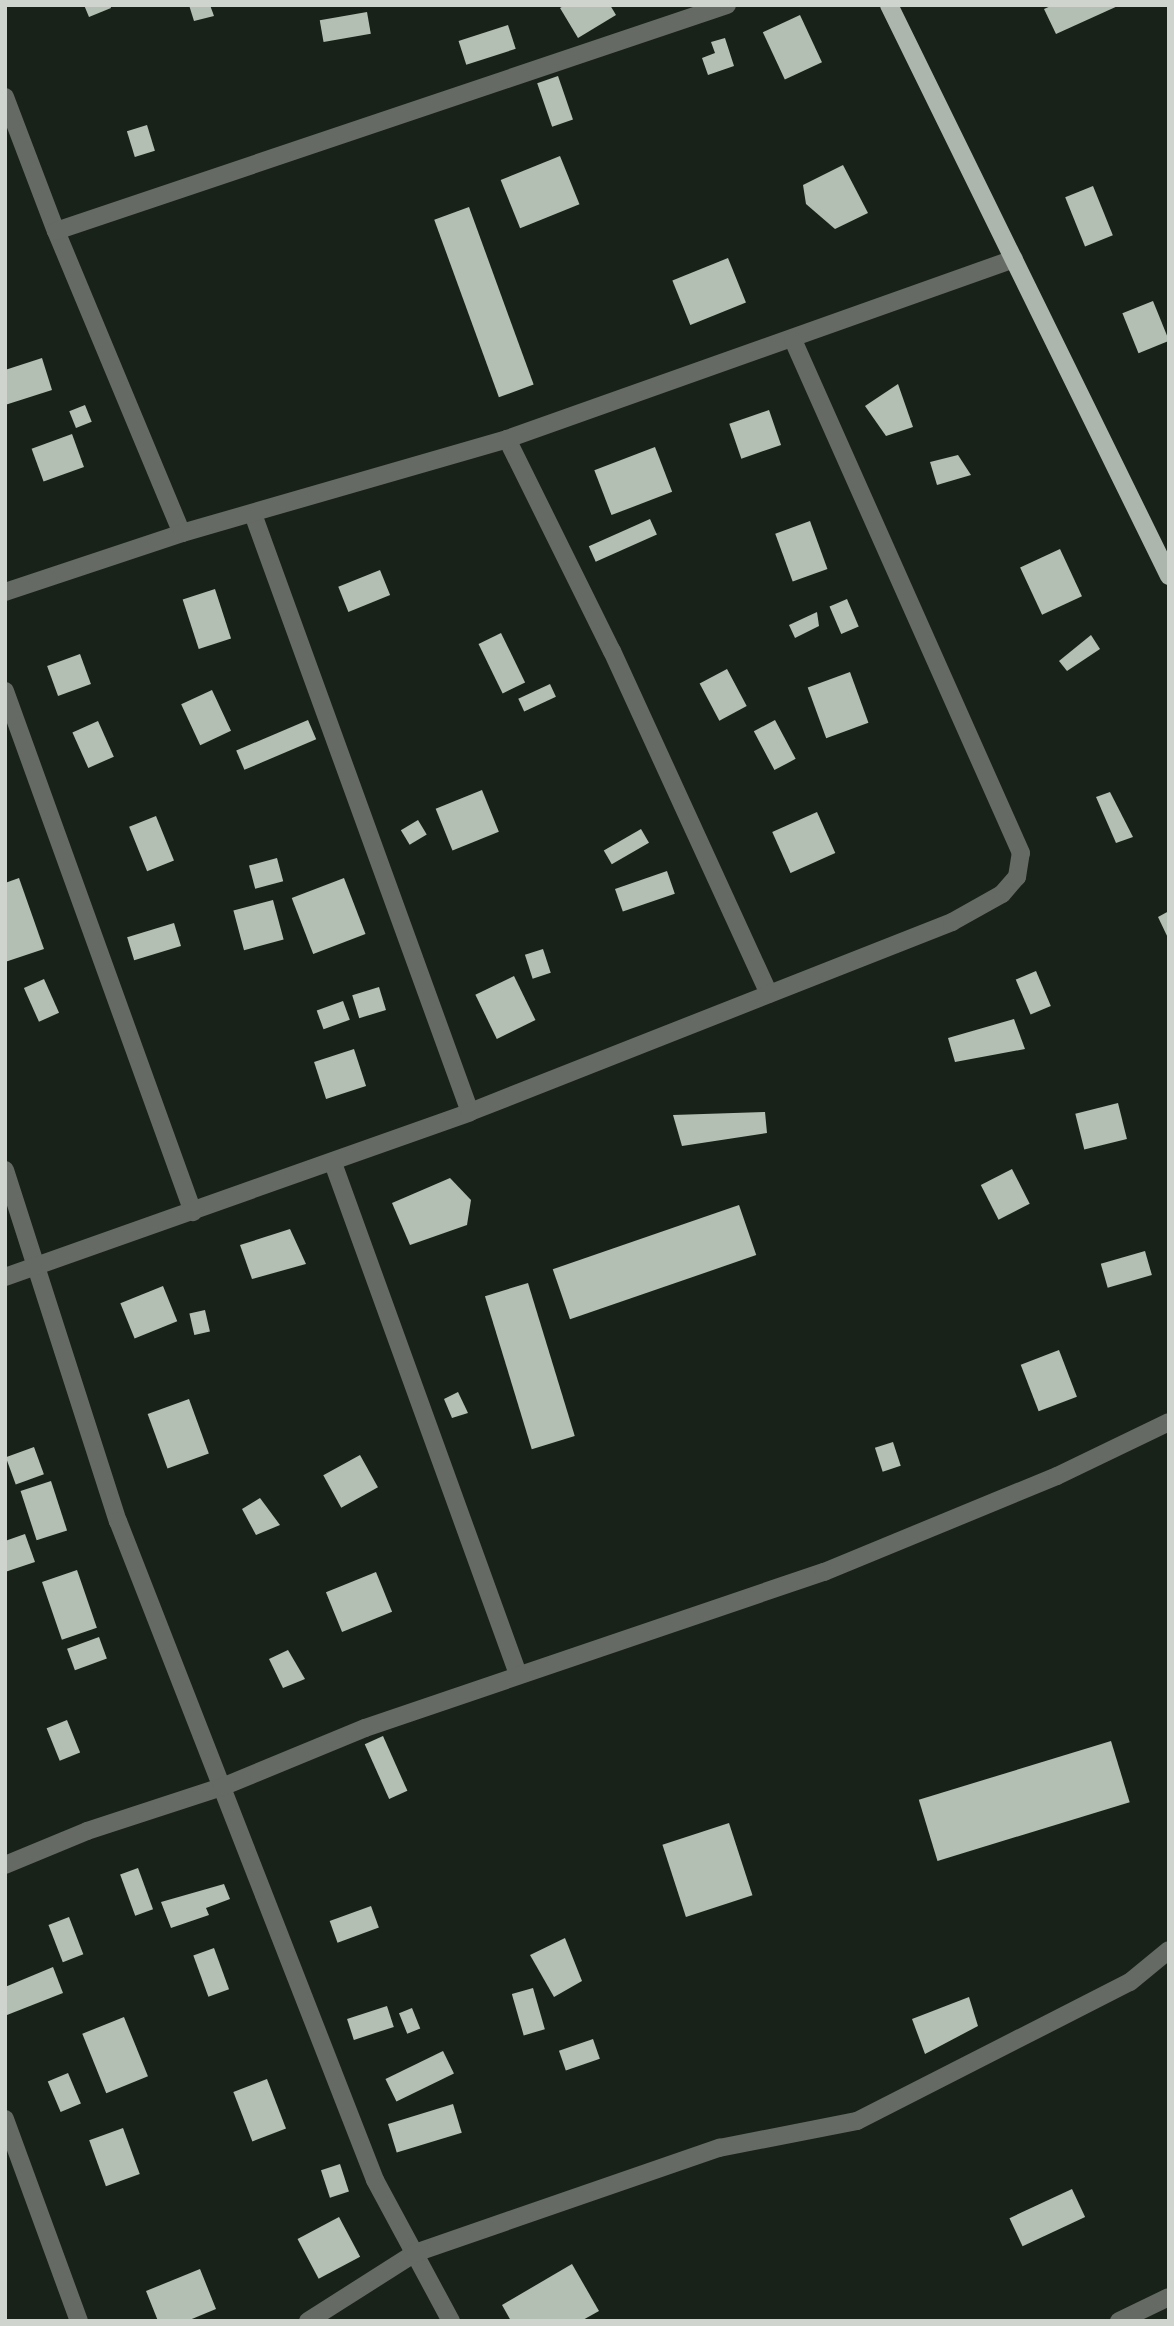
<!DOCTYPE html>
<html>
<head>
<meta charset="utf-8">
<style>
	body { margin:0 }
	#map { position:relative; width:1174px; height:2326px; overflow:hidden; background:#192218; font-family:Signika,sans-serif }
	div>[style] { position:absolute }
	.building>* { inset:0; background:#b3bfb2; transform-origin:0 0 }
	.minor>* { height:18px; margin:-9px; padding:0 9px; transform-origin:9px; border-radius:9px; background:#656a65 }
	.major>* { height:18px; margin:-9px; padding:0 9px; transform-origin:9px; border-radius:9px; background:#acb6ac }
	span { translate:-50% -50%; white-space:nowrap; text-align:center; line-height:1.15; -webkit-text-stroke:7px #070a06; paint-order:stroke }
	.frame { position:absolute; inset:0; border:7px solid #cfd5ce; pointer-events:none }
</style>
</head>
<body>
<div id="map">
	<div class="building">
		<div style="clip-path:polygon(84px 5px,110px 5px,111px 8px,89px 17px)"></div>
		<div style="clip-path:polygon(189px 5px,210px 5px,214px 16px,194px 21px)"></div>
		<div style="clip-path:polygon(565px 5px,610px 5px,616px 15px,578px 38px,560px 8px)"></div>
		<div style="clip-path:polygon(1053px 5px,1120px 5px,1056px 34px,1044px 9px)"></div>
		<div style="left:367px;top:12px;width:22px;height:48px;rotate:80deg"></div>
		<div style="left:800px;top:15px;width:52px;height:41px;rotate:65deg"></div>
		<div style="left:508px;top:25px;width:25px;height:52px;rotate:72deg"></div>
		<div style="clip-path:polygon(725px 38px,734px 66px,708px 75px,702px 58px,715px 53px,711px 42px)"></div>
		<div style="left:558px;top:76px;width:46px;height:22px;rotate:71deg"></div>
		<div style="left:147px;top:125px;width:27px;height:21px;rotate:73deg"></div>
		<div style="left:560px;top:156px;width:52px;height:64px;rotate:68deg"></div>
		<div style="clip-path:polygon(843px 165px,868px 213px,835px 229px,806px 204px,803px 185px)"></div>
		<div style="left:1093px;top:186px;width:53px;height:30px;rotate:68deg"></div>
		<div style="left:469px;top:207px;width:189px;height:37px;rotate:70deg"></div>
		<div style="left:728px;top:258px;width:48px;height:60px;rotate:68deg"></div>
		<div style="left:1153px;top:301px;width:43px;height:33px;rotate:68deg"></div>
		<div style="clip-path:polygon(42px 358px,52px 390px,5px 405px,5px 370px)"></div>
		<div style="clip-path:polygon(898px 384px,913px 427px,886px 436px,865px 406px)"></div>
		<div style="left:85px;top:405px;width:18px;height:17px;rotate:68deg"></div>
		<div style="left:769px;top:410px;width:37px;height:42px;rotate:71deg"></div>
		<div style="left:72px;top:434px;width:35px;height:43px;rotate:70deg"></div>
		<div style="left:655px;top:447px;width:48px;height:65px;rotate:69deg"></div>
		<div style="clip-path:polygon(958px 455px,971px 475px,937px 485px,930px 462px)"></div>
		<div style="left:650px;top:519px;width:17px;height:67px;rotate:66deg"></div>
		<div style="left:810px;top:521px;width:51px;height:37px;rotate:70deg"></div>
		<div style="left:1060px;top:549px;width:52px;height:44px;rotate:65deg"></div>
		<div style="left:380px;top:570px;width:27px;height:45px;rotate:68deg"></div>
		<div style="left:215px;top:589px;width:52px;height:34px;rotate:72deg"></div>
		<div style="left:847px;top:599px;width:30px;height:19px;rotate:67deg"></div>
		<div style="clip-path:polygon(817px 612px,819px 626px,795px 638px,789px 625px)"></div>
		<div style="left:501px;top:633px;width:55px;height:25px;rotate:64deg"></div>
		<div style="clip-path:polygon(1091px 635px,1100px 649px,1067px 671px,1059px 661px)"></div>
		<div style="left:80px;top:654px;width:32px;height:35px;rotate:70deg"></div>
		<div style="left:727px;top:669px;width:42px;height:31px;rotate:62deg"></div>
		<div style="left:850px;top:672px;width:54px;height:45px;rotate:70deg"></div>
		<div style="left:550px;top:684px;width:14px;height:35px;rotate:65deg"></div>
		<div style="left:212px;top:690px;width:45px;height:34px;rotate:65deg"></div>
		<div style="left:308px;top:720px;width:21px;height:78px;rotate:67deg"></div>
		<div style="left:775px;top:720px;width:44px;height:24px;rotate:62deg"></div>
		<div style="left:98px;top:721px;width:39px;height:28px;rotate:66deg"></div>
		<div style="left:482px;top:790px;width:45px;height:50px;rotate:68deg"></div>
		<div style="clip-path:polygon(1110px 792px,1133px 837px,1116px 843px,1096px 797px)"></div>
		<div style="left:817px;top:812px;width:45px;height:49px;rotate:66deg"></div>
		<div style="left:156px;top:816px;width:48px;height:29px;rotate:68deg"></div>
		<div style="left:418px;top:820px;width:17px;height:20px;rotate:59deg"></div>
		<div style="left:641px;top:829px;width:16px;height:43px;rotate:60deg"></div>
		<div style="left:277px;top:858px;width:24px;height:29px;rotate:75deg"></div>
		<div style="left:667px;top:871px;width:24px;height:55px;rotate:71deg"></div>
		<div style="clip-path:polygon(19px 878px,44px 949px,5px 962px,5px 883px)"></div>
		<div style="left:344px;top:878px;width:60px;height:56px;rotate:69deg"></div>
		<div style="left:273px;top:900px;width:41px;height:41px;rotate:75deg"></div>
		<div style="clip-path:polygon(1169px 911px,1169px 940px,1158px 917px)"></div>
		<div style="left:174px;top:923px;width:24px;height:49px;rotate:73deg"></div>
		<div style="left:543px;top:949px;width:25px;height:19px;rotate:72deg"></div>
		<div style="left:1036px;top:971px;width:38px;height:22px;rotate:67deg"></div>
		<div style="left:514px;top:976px;width:49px;height:43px;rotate:64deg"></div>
		<div style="left:44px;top:979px;width:37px;height:22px;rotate:66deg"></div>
		<div style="left:379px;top:987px;width:24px;height:28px;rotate:73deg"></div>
		<div style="left:343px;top:1001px;width:20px;height:28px;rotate:70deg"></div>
		<div style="clip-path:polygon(1014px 1019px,1025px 1049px,955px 1062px,948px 1038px)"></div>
		<div style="left:354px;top:1049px;width:39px;height:42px;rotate:72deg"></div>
		<div style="left:1118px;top:1103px;width:37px;height:44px;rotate:76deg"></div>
		<div style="clip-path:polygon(765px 1112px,767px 1133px,682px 1146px,673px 1115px)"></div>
		<div style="left:1012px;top:1169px;width:39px;height:35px;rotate:63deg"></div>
		<div style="clip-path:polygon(450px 1178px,471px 1200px,467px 1225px,410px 1245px,392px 1203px)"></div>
		<div style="left:739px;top:1205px;width:53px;height:197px;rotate:71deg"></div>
		<div style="clip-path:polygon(290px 1229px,306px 1264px,252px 1279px,240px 1245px)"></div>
		<div style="left:1145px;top:1251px;width:25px;height:46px;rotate:74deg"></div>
		<div style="left:528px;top:1283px;width:160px;height:45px;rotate:73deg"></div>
		<div style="left:163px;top:1286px;width:38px;height:46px;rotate:68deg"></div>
		<div style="left:205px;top:1310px;width:22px;height:16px;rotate:77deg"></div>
		<div style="left:1059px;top:1350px;width:50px;height:41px;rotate:69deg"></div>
		<div style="clip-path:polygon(458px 1392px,468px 1413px,452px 1418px,444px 1399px)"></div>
		<div style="left:189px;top:1399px;width:58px;height:44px;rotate:70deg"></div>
		<div style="left:893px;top:1442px;width:25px;height:19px;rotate:72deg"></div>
		<div style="left:34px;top:1447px;width:29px;height:30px;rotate:70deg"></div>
		<div style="left:360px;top:1455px;width:37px;height:42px;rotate:61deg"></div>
		<div style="left:51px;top:1481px;width:52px;height:32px;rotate:72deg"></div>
		<div style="clip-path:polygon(260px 1498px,280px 1525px,256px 1535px,242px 1509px)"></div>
		<div style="clip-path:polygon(25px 1534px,35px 1562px,5px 1572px,5px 1541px)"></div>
		<div style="left:77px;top:1570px;width:61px;height:37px;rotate:71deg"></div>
		<div style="left:376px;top:1572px;width:43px;height:54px;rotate:68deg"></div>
		<div style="left:99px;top:1637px;width:23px;height:34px;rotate:70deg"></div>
		<div style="clip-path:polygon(288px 1650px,305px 1679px,283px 1688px,269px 1659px)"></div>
		<div style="left:67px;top:1720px;width:35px;height:22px;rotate:68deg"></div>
		<div style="left:383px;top:1736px;width:60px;height:20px;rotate:66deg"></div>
		<div style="left:1111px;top:1741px;width:64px;height:201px;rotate:73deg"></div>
		<div style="left:729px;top:1823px;width:76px;height:70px;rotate:72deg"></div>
		<div style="left:138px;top:1868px;width:44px;height:19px;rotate:70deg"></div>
		<div style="clip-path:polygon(224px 1884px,230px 1899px,206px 1908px,209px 1915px,171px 1928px,161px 1902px)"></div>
		<div style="left:371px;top:1906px;width:23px;height:44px;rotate:70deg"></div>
		<div style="left:69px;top:1917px;width:40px;height:22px;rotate:69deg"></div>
		<div style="clip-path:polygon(565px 1938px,582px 1981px,554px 1997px,530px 1955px)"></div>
		<div style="left:214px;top:1948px;width:44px;height:22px;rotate:70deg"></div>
		<div style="clip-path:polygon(53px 1967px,63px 1993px,7px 2015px,5px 1987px)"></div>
		<div style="left:533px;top:1988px;width:43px;height:22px;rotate:74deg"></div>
		<div style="clip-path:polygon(969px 1997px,978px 2026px,925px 2054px,912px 2019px)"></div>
		<div style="left:387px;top:2006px;width:22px;height:42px;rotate:72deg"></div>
		<div style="left:412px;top:2008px;width:22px;height:14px;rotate:68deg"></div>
		<div style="left:124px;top:2017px;width:64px;height:45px;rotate:68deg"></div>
		<div style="left:593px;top:2039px;width:21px;height:36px;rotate:71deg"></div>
		<div style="left:443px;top:2051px;width:25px;height:64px;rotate:64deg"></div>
		<div style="left:68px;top:2073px;width:33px;height:22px;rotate:67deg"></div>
		<div style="left:267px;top:2079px;width:53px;height:36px;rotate:69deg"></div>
		<div style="left:453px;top:2104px;width:30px;height:68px;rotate:73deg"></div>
		<div style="left:123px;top:2128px;width:49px;height:36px;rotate:70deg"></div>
		<div style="left:340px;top:2164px;width:29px;height:20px;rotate:72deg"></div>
		<div style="left:1072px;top:2189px;width:31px;height:69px;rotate:65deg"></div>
		<div style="left:339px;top:2217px;width:45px;height:47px;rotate:62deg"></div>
		<div style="clip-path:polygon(572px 2264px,599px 2311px,581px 2321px,511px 2321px,502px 2305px)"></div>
		<div style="clip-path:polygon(200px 2269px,216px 2309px,187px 2321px,158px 2321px,146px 2291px)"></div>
	</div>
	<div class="minor">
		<div style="left:5px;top:97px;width:143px;rotate:69.2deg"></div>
		<div style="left:56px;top:231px;width:327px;rotate:67.4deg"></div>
		<div style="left:56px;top:231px;width:708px;rotate:-18.61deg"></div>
		<div style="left:507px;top:439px;width:237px;rotate:63.7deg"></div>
		<div style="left:612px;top:651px;width:377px;rotate:65.4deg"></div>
		<div style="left:253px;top:514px;width:636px;rotate:70.06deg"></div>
		<div style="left:5px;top:592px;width:187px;rotate:-18.4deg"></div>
		<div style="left:182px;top:533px;width:338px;rotate:-16.1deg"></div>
		<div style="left:507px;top:439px;width:538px;rotate:-19.55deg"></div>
		<div style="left:5px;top:691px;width:554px;rotate:70.16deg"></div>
		<div style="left:333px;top:1163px;width:543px;rotate:70.1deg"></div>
		<div style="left:5px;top:1170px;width:369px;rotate:72.2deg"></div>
		<div style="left:118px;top:1521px;width:707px;rotate:68.69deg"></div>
		<div style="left:375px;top:2180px;width:160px;rotate:61.7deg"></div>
		<div style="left:5px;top:1277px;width:493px;rotate:-19.5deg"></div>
		<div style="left:470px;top:1112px;width:518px;rotate:-21.51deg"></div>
		<div style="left:952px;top:922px;width:57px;rotate:-29.2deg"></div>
		<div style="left:1002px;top:894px;width:23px;rotate:-49deg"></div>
		<div style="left:1017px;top:877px;width:24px;rotate:-81deg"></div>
		<div style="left:1021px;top:853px;width:561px;rotate:-113.96deg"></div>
		<div style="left:5px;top:1865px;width:89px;rotate:-22.5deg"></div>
		<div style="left:87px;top:1831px;width:142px;rotate:-18.1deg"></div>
		<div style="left:222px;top:1787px;width:155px;rotate:-22.4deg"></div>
		<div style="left:365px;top:1728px;width:485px;rotate:-18.8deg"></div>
		<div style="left:824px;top:1572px;width:252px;rotate:-22.4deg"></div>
		<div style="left:1057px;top:1476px;width:124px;rotate:-25.7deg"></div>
		<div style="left:5px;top:2119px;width:215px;rotate:69.9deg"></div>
		<div style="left:308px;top:2321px;width:127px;rotate:-32.4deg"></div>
		<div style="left:415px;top:2253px;width:322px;rotate:-19.1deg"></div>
		<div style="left:719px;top:2148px;width:141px;rotate:-11.1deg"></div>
		<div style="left:857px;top:2121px;width:306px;rotate:-27deg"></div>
		<div style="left:1130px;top:1982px;width:50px;rotate:-39.4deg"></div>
		<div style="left:1119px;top:2321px;width:55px;rotate:-25.6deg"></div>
	</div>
	<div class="major">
		<div style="left:889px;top:5px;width:636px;rotate:63.88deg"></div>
	</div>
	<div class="frame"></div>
</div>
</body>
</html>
